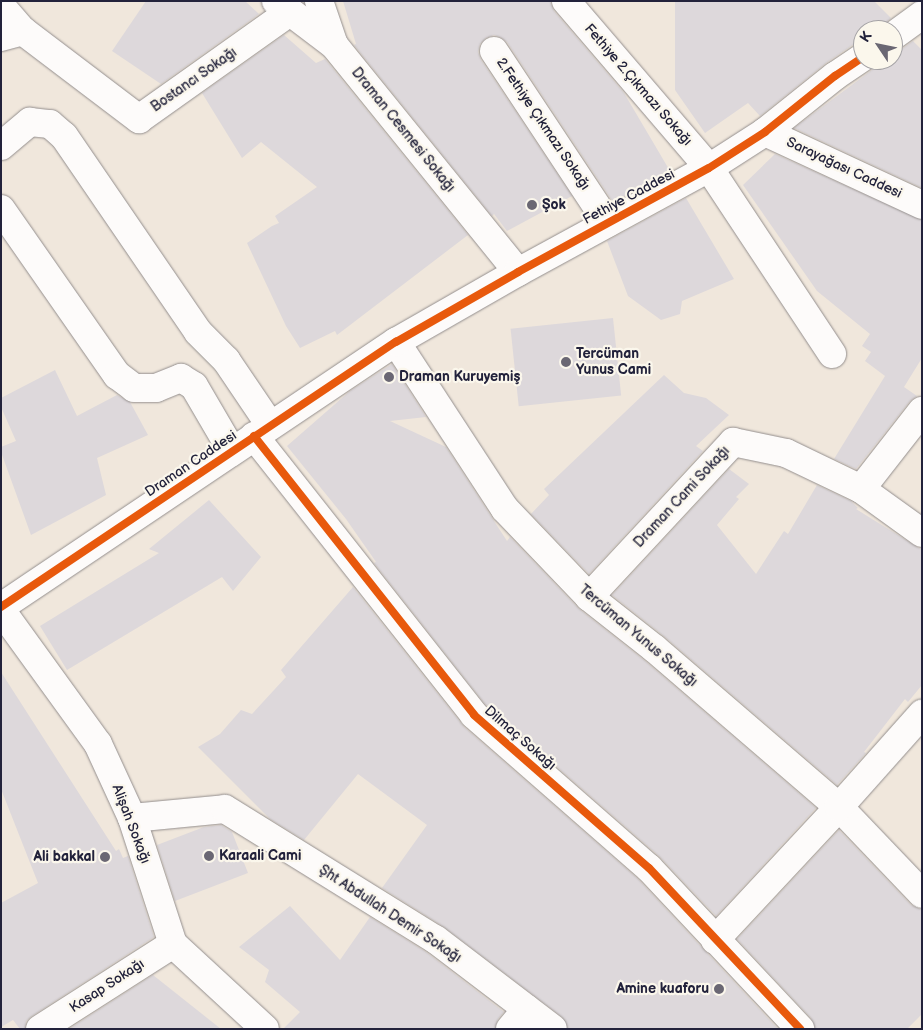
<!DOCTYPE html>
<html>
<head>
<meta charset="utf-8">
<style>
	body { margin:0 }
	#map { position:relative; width:923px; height:1030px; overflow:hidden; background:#f0e7dc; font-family:"Balsamiq Sans",sans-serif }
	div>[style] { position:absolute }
	.building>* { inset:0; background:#ddd8db; transform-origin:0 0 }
	.roads { filter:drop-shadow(0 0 1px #938e8d) drop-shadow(0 0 1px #938e8d) }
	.minor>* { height:28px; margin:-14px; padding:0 14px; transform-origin:14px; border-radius:14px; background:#fdfbfa }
	.cycleway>* { height:8px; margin:-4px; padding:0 4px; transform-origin:4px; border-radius:4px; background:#e8590c }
	.dots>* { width:14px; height:14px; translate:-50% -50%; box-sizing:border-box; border:2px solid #fbf7ec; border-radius:50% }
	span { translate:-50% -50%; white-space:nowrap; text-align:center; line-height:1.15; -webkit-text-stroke:4.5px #fbf7ec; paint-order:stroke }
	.street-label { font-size:14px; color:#22223b }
	.poi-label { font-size:14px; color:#22223b; font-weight:700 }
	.left { translate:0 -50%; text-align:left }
	.right { translate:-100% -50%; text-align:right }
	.frame { position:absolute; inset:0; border:2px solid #22223b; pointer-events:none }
	.north { position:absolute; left:853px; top:20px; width:50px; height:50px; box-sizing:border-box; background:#fbf7ec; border:1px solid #a4a2a5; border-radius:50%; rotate:304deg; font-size:14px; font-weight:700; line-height:20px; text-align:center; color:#22223b }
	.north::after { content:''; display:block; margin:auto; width:18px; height:22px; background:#6a6773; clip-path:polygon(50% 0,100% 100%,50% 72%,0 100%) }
</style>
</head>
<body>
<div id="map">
	<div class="building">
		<div style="clip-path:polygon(146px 1px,245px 1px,259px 14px,161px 84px,112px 51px)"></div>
		<div style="clip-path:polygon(343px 1px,550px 1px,554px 11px,624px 93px,670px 171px,613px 202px,507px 42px,500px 37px,494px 35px,486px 38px,480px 44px,478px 52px,481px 60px,572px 196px,507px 231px,494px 214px,492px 216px,354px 45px,356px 44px)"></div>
		<div style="clip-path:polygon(675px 1px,874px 1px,891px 18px,879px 30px,863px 30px,863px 42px,854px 44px,826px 63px,760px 116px,748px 103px,705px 133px,675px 90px)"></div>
		<div style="clip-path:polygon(284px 35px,316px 63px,325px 59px,468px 235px,337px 335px,335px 331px,300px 348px,286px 326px,247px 243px,272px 226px,279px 223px,275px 216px,317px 187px,261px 142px,242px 158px,202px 93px)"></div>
		<div style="clip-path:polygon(913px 41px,922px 50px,922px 188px,794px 128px,872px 70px,878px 60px,893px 60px,893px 51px,902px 49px)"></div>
		<div style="clip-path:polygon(775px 154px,922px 220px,922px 358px,904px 387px,917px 396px,910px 401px,856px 469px,834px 459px,885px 376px,865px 361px,871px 352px,862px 346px,870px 334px,817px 291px,743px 185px)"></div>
		<div style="clip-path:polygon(686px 198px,734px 279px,682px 301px,680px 314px,661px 320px,628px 296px,607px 241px)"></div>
		<div style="left:613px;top:318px;width:78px;height:103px;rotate:84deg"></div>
		<div style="clip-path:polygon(392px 364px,426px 417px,390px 421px,446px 447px,507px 541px,510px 537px,579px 609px,645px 661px,816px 808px,716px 916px,659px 856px,485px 704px,374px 563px,376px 562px,346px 519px,287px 446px,350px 391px)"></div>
		<div style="clip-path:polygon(55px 370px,77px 416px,117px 395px,130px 402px,148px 435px,97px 458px,106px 495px,31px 535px,1px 452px,1px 447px,16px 441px,1px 407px,1px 398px)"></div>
		<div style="clip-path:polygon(664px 375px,684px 393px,706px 398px,729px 415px,696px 446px,703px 451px,589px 574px,531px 514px,549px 495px,544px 489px)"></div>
		<div style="clip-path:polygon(729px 469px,749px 484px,736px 497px,739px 499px,717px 525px,756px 574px,784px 531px,788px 534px,817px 485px,851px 501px,858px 508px,856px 509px,922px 550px,922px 685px,908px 702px,905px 699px,864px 752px,866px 753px,837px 785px,665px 637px,612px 595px)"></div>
		<div style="clip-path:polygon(209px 500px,261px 557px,233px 591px,222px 577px,67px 670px,40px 626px,159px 553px,149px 549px)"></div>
		<div style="clip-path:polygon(353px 587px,464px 727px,638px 879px,778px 1029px,568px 1029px,562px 1017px,444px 927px,382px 888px,427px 825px,358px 774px,304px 840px,270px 819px,198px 747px,220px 734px,241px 710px,252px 714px,286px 677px,281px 670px)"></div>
		<div style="clip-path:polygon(1px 672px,116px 851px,119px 849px,123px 858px,128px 856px,154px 937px,32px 1016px,26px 1021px,25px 1029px,20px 1029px,13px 1020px,1px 1027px,1px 903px,38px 883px,1px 789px)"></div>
		<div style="clip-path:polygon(221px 825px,232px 832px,248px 873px,175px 901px,157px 845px,204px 827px)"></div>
		<div style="clip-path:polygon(839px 830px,911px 905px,922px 910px,922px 1014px,907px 1029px,815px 1029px,811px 1018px,737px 939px)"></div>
		<div style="clip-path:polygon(290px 906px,340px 960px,370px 917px,426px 952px,504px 1012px,498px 1019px,495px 1029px,283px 1029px,300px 1012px,265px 982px,269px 970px,239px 947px)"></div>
		<div style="clip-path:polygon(153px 975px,221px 1029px,69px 1029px)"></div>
	</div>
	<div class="roads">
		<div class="minor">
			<div style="left:276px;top:1px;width:73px;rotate:37.2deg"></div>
			<div style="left:334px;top:45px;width:292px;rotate:51deg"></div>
			<div style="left:319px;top:1px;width:46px;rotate:71.2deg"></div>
			<div style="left:566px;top:1px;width:220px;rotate:49.4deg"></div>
			<div style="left:709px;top:168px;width:223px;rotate:56.5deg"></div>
			<div style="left:1px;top:6px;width:33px;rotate:49deg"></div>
			<div style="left:893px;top:36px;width:36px;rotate:-36deg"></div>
			<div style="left:1px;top:37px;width:23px;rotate:-15deg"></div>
			<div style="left:23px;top:31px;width:146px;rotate:37.2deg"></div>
			<div style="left:139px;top:119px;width:183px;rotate:-35.4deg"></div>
			<div style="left:494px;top:51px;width:206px;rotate:56.5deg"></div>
			<div style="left:765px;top:132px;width:173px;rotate:24.9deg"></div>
			<div style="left:1px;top:146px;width:38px;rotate:-40deg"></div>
			<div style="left:30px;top:122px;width:20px;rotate:6deg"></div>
			<div style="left:50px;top:124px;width:18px;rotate:41deg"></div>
			<div style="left:64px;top:136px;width:237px;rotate:55.6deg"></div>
			<div style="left:198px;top:332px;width:40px;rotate:45deg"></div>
			<div style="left:226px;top:360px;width:78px;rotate:55.9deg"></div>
			<div style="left:1px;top:209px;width:203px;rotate:55.1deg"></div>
			<div style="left:117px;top:375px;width:21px;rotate:37deg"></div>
			<div style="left:134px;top:388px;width:22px"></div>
			<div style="left:156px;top:388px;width:27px;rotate:-22deg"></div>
			<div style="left:181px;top:378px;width:15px;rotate:32deg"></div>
			<div style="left:194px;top:386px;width:75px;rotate:59.7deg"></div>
			<div style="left:396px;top:342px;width:199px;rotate:56.9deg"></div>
			<div style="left:505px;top:509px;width:122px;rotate:46.3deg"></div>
			<div style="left:589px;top:597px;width:84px;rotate:38.2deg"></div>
			<div style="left:655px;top:649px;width:243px;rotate:40.7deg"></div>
			<div style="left:839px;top:807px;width:120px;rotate:46.3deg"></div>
			<div style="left:254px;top:436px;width:355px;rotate:51.7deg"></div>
			<div style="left:474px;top:715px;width:232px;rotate:41.2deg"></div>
			<div style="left:649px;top:868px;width:221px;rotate:46.8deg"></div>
			<div style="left:861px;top:489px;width:99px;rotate:-52deg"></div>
			<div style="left:589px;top:597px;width:212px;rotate:-47.1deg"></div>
			<div style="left:733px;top:442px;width:54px;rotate:11.7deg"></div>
			<div style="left:786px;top:453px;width:83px;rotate:25.6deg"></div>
			<div style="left:861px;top:489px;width:75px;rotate:35.8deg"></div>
			<div style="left:1px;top:607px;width:476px;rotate:-33.9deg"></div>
			<div style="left:396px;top:342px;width:141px;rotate:-29.8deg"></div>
			<div style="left:518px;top:272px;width:217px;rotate:-28.6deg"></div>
			<div style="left:709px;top:168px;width:67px;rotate:-32.7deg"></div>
			<div style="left:765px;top:132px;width:90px;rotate:-38.7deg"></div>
			<div style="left:835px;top:76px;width:34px;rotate:-34deg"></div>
			<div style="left:1px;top:610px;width:165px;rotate:54.1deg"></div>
			<div style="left:98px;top:744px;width:81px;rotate:65.3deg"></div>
			<div style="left:132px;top:818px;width:133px;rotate:72deg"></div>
			<div style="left:173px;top:944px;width:125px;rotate:42.7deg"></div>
			<div style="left:132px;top:818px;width:93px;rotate:-5.5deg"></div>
			<div style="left:225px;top:809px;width:247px;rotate:31.8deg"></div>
			<div style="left:435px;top:939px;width:148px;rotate:37.3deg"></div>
			<div style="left:715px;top:940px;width:182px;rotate:-47deg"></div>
			<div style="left:839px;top:807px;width:125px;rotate:-48.3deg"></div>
			<div style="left:40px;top:1029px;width:158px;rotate:-32.6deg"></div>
			<div style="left:510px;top:1029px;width:26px;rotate:-50deg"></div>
		</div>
	</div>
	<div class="cycleway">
		<div style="left:254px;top:436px;width:355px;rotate:51.7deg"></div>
		<div style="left:474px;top:715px;width:232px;rotate:41.2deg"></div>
		<div style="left:649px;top:868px;width:221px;rotate:46.8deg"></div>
		<div style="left:1px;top:607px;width:476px;rotate:-33.9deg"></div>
		<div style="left:396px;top:342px;width:141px;rotate:-29.8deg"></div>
		<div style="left:518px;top:272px;width:217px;rotate:-28.6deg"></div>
		<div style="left:709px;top:168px;width:67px;rotate:-32.7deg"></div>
		<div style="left:765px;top:132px;width:90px;rotate:-38.7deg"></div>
		<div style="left:835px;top:76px;width:34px;rotate:-34deg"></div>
	</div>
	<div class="dots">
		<div style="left:532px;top:205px;background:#6a6773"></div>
		<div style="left:566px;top:362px;background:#6a6773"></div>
		<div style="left:389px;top:377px;background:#6a6773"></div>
		<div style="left:209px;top:856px;background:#6a6773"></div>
		<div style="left:105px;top:857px;background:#6a6773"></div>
		<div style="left:719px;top:989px;background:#6a6773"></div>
	</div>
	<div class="street-label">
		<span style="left:194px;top:80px;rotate:-35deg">Bostancı Sokağı</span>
		<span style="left:638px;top:85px;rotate:49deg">Fethiye 2.Çıkmazı Sokağı</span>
		<span style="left:543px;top:124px;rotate:56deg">2.Fethiye Çıkmazı Sokağı</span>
		<span style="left:403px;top:130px;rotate:51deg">Draman Cesmesi Sokağı</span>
		<span style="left:844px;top:168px;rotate:25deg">Sarayağası Caddesi</span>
		<span style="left:629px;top:197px;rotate:-28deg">Fethiye Caddesi</span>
		<span style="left:191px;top:464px;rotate:-34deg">Draman Caddesi</span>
		<span style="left:682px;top:497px;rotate:-47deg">Draman Cami Sokağı</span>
		<span style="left:638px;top:636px;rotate:40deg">Tercüman Yunus Sokağı</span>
		<span style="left:520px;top:738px;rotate:41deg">Dilmaç Sokağı</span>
		<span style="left:131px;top:824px;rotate:69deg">Alişah Sokağı</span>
		<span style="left:390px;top:914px;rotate:33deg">Şht Abdullah Demir Sokağı</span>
		<span style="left:107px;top:986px;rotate:-33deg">Kasap Sokağı</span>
	</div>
	<div class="poi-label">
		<span class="left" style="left:542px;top:205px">Şok</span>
		<span class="left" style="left:576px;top:362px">Tercüman<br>Yunus Cami</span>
		<span class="left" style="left:399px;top:377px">Draman Kuruyemiş</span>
		<span class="left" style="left:219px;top:856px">Karaali Cami</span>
		<span class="right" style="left:95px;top:857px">Ali bakkal</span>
		<span class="right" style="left:709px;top:989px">Amine kuaforu</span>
	</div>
	<div class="frame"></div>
	<div class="north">K</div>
</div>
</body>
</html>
